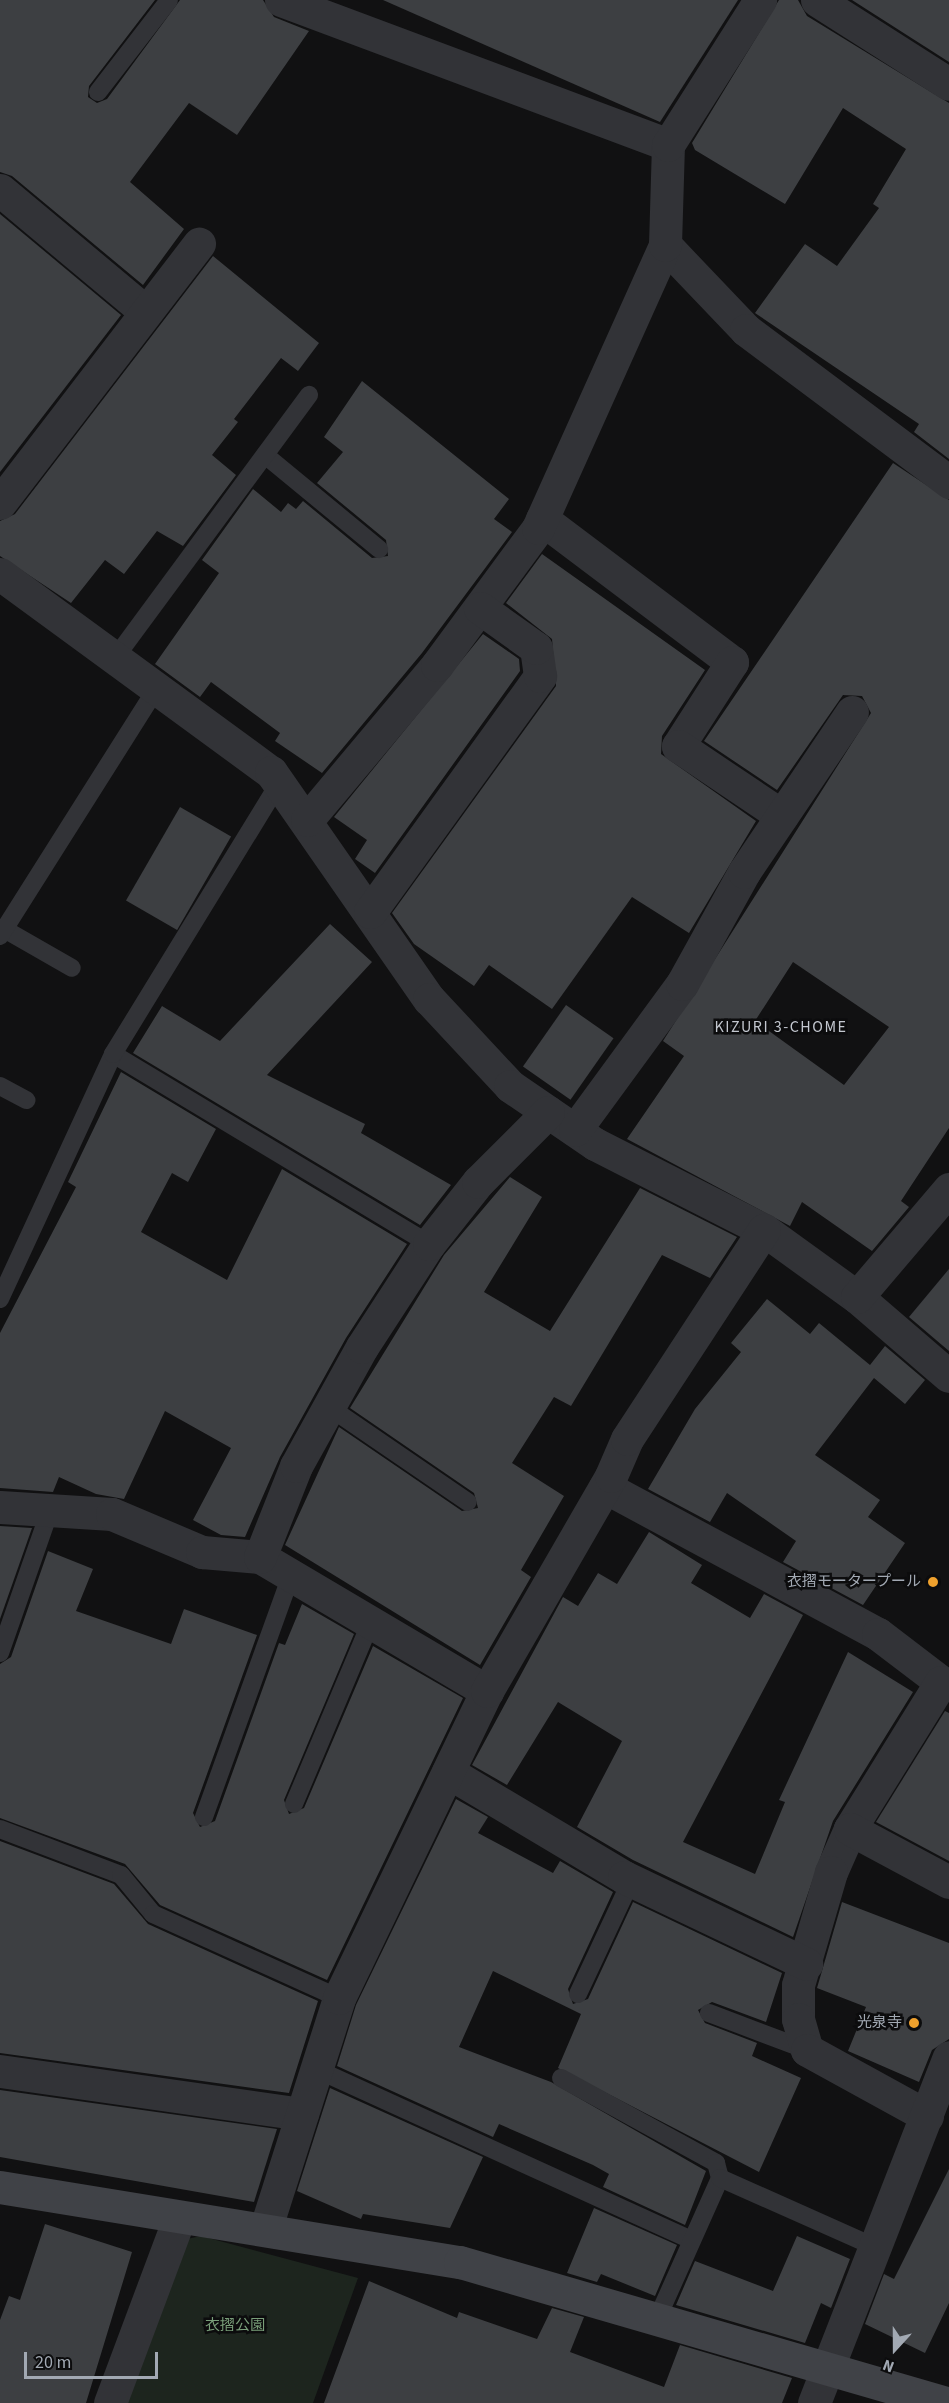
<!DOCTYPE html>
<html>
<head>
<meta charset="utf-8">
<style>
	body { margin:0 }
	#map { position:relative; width:949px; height:2403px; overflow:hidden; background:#111112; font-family:"Source Sans 3","Noto Sans JP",sans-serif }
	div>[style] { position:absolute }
	.green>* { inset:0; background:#1d251e }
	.building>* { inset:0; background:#3d3f42; transform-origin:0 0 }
	.lane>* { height:18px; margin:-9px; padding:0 9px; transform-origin:9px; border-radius:9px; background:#323337 }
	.street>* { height:33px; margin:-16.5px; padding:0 16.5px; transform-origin:16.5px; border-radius:16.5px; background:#323337 }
	.secondary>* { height:33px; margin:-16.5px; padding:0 16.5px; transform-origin:16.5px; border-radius:16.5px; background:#404247 }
	.dots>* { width:16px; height:16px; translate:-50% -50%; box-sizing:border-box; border:3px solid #0c0c0d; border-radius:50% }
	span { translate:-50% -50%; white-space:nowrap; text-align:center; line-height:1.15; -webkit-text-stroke:5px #0c0c0d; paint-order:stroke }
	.poi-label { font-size:15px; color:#a2a9b3 }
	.right { translate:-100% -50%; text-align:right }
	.park-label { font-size:15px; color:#799e79 }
	.neighbourhood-label { font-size:16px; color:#c3c7cf; letter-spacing:1.5px }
	.north { position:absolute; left:865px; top:2319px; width:60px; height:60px; -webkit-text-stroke:4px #0c0c0d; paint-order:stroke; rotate:201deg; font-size:16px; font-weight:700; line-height:24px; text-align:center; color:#a2a9b3 }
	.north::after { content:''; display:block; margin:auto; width:21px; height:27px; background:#a2a9b3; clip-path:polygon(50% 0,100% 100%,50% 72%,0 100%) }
	.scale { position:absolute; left:24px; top:2352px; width:134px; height:27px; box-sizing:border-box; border:3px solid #a2a9b3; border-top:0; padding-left:8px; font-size:18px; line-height:21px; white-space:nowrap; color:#a2a9b3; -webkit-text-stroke:4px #0c0c0d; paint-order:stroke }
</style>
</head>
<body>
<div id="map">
	<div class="green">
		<div style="clip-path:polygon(201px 2236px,358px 2278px,313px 2403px,125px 2403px,182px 2240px)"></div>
	</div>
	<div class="building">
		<div style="clip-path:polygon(0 0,155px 0,89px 86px,88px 97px,97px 103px,107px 99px,180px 0,263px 0,274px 17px,309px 31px,237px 135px,189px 103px,130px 182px,184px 229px,143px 285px,12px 176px,0 172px)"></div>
		<div style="clip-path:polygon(383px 0,738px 0,660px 122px)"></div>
		<div style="clip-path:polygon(779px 0,798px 0,807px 16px,949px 103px,949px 459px,914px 432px,919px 424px,755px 313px,805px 244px,837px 266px,879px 208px,873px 204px,906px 149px,843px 108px,785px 204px,695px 150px,692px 143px)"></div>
		<div style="clip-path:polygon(852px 0,949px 0,949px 62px)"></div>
		<div style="clip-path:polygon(0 214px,121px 315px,0 472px)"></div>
		<div style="clip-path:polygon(213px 256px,319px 343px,298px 371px,281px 358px,234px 419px,238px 422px,212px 455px,236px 475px,183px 546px,157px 531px,124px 574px,105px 560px,71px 603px,0 556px,0 521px,15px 514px)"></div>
		<div style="clip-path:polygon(362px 381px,509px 499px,494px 519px,512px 532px,422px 653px,322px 773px,275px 741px,280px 733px,211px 682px,200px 697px,155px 664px,219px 573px,202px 560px,253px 489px,281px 512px,288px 503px,296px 509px,303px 501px,372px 558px,388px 556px,386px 540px,317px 483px,343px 452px,324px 437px)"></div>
		<div style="clip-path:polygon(evenodd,893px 463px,949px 500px,949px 1128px,901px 1201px,909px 1207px,872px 1251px,802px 1202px,790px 1226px,627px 1139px,684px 1056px,663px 1041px,871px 713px,862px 696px,843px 695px,777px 790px,704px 741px,893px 463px,793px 962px,889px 1027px,844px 1085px,755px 1021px,793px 962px)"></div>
		<div style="clip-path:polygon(542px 554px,705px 670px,662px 736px,661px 754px,756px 821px,689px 933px,632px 897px,552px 1009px,489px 965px,474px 986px,414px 944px,392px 913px,556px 686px,552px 639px,506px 603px)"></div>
		<div style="clip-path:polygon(483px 634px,519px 659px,520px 671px,375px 873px,355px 859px,367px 840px,334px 817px)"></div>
		<div style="left:180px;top:807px;width:59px;height:108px;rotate:30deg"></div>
		<div style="clip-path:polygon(330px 924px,372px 962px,267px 1075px,365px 1124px,361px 1133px,451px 1185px,420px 1225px,133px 1053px,162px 1006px,220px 1041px)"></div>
		<div style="left:566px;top:1005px;width:58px;height:75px;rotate:35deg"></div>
		<div style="clip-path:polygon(121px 1072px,216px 1129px,188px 1182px,172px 1173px,141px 1232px,227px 1280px,282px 1169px,407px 1244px,346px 1338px,280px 1457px,245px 1537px,221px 1535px,193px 1520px,231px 1448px,165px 1411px,124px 1499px,96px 1494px,59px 1477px,53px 1492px,0 1488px,0 1333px,76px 1187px,68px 1182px)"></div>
		<div style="clip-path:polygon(510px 1177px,542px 1197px,484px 1292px,550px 1331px,640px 1188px,737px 1237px,710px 1278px,662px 1255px,571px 1406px,554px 1397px,512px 1463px,564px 1496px,521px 1570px,531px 1577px,480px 1665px,285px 1545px,339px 1427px,462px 1511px,478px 1508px,474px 1493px,350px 1408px,444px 1255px)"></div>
		<div style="clip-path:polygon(949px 1269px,949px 1351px,909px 1317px)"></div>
		<div style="clip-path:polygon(767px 1299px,810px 1334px,819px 1323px,870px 1365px,885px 1346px,925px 1380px,905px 1404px,874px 1378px,815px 1455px,880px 1500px,868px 1517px,905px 1543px,863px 1605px,783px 1562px,796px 1541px,727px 1493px,710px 1522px,648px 1489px,695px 1409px,741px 1352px,731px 1343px)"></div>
		<div style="clip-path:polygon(0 1526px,32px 1528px,0 1619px)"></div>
		<div style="clip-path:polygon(649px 1532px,702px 1565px,691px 1583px,750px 1618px,764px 1594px,803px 1615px,683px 1842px,755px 1874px,785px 1802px,779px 1800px,848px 1652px,913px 1692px,833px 1821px,793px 1937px,633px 1860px,577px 1827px,622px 1741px,558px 1702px,507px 1785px,472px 1765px,563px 1597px,578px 1606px,598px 1573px,617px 1584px)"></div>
		<div style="clip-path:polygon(48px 1551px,93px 1569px,76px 1611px,171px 1644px,184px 1609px,257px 1635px,193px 1813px,200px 1827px,215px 1821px,279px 1643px,285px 1645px,302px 1604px,354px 1634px,284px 1800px,289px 1814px,304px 1808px,373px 1646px,463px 1698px,327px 1980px,160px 1905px,125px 1864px,0 1818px,0 1664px,11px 1657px)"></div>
		<div style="clip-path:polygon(945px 1711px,949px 1713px,949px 1861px,876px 1822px)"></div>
		<div style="clip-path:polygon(456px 1799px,488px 1817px,478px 1833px,553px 1873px,560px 1861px,613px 1892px,568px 1989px,573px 2004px,588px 1999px,633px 1902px,782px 1973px,766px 2022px,712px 2002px,698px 2010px,705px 2023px,757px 2043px,752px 2056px,801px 2078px,759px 2172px,558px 2068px,581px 2014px,493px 1971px,459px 2047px,551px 2082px,706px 2171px,685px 2225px,603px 2187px,609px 2174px,593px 2165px,499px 2124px,493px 2137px,337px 2066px,356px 2005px)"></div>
		<div style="clip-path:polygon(0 1841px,114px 1884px,148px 1924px,318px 2001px,289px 2093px,0 2053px)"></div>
		<div style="clip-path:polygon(842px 1902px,949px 1943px,949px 2039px,932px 2050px,919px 2082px,848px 2051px,866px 2007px,817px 1988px)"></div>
		<div style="clip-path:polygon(330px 2088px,483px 2157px,450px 2228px,363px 2214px,361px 2219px,297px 2191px)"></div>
		<div style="clip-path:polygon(0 2090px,277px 2129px,254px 2202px,0 2157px)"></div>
		<div style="clip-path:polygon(949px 2169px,949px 2303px,925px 2353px,865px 2324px,884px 2274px,894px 2279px)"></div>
		<div style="clip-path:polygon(594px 2208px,677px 2245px,655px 2296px,601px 2274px,597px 2282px,567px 2273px)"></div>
		<div style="clip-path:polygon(45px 2224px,132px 2252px,86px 2403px,0 2403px,0 2320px,9px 2296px,20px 2300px)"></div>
		<div style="clip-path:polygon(797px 2236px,850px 2259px,831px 2308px,821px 2303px,805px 2343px,676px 2305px,695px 2261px,773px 2291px)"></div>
		<div style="clip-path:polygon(369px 2281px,457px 2318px,459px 2312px,537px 2339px,552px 2308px,584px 2317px,570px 2352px,664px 2387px,680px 2345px,792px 2378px,782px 2403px,324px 2403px)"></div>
	</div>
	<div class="lane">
		<div style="left:98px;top:92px;width:116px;rotate:-52.3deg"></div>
		<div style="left:265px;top:455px;width:148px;rotate:39.5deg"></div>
		<div style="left:115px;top:658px;width:327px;rotate:-53.6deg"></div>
		<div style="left:4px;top:929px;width:78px;rotate:29.8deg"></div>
		<div style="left:0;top:936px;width:294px;rotate:-57.7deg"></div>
		<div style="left:113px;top:1054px;width:369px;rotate:31deg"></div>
		<div style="left:0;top:1086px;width:30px;rotate:28deg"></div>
		<div style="left:0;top:1299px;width:270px;rotate:-65.2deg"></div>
		<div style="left:113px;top:1054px;width:318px;rotate:-58.5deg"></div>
		<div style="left:329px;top:1407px;width:168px;rotate:34.4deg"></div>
		<div style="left:0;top:1653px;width:151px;rotate:-70.7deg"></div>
		<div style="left:294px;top:1804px;width:198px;rotate:-67.1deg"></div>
		<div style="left:204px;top:1817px;width:257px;rotate:-70.2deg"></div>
		<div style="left:0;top:1829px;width:129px;rotate:20.8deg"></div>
		<div style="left:121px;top:1875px;width:50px;rotate:50.6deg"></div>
		<div style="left:153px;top:1914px;width:204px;rotate:24.3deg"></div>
		<div style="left:578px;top:1994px;width:125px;rotate:-64.9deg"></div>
		<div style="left:709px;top:2013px;width:105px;rotate:20.7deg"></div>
		<div style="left:316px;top:2069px;width:413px;rotate:24.5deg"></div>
		<div style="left:561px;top:2078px;width:177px;rotate:28.7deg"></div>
		<div style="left:716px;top:2163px;width:16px;rotate:75deg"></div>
		<div style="left:657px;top:2319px;width:154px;rotate:-65.9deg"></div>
		<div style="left:720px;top:2178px;width:170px;rotate:24deg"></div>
	</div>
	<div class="street">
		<div style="left:281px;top:0;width:413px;rotate:20.5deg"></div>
		<div style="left:817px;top:0;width:156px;rotate:32.5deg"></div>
		<div style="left:0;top:190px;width:190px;rotate:39.9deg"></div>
		<div style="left:665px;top:245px;width:117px;rotate:46.4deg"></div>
		<div style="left:746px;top:330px;width:254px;rotate:36.8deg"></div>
		<div style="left:0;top:503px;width:327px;rotate:-52.5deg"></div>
		<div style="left:542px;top:519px;width:238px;rotate:37deg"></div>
		<div style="left:732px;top:662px;width:100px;rotate:122.7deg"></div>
		<div style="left:678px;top:746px;width:125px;rotate:33.9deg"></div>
		<div style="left:0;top:574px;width:336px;rotate:36.2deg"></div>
		<div style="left:271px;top:772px;width:277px;rotate:55.2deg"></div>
		<div style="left:429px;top:999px;width:119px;rotate:47deg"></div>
		<div style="left:510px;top:1086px;width:103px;rotate:34.3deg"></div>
		<div style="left:595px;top:1144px;width:190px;rotate:27deg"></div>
		<div style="left:764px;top:1230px;width:115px;rotate:35.8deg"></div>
		<div style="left:857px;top:1297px;width:121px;rotate:40.7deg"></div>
		<div style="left:307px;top:820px;width:202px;rotate:-50deg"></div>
		<div style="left:437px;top:665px;width:170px;rotate:-53.6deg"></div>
		<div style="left:538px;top:528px;width:310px;rotate:-65.8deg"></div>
		<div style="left:665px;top:245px;width:100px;rotate:-88.3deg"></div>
		<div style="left:668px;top:145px;width:172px;rotate:-57.6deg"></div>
		<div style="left:370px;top:912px;width:291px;rotate:-54.2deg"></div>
		<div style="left:540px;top:676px;width:28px;rotate:-98deg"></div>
		<div style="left:536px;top:648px;width:69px;rotate:-144.5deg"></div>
		<div style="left:575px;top:1130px;width:181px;rotate:-53.8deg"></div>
		<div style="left:682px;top:984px;width:128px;rotate:-61deg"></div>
		<div style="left:744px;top:872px;width:193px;rotate:-56deg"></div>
		<div style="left:857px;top:1297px;width:142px;rotate:-49.6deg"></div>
		<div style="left:605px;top:1487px;width:310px;rotate:28.3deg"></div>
		<div style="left:878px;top:1634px;width:79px;rotate:37.3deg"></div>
		<div style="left:941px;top:1682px;width:173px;rotate:121.8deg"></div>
		<div style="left:850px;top:1829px;width:47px;rotate:113.8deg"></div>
		<div style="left:831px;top:1872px;width:118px;rotate:106.3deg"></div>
		<div style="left:798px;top:1985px;width:34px;rotate:90deg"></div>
		<div style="left:798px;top:2019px;width:32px;rotate:74deg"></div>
		<div style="left:807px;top:2050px;width:137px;rotate:28.8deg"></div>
		<div style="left:0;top:1507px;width:112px;rotate:3.6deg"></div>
		<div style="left:112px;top:1514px;width:98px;rotate:22.9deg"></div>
		<div style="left:202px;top:1552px;width:58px;rotate:4.9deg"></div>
		<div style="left:260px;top:1557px;width:264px;rotate:30.6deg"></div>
		<div style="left:260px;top:1557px;width:98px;rotate:-68.4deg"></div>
		<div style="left:296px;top:1466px;width:136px;rotate:-61deg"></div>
		<div style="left:362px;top:1347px;width:123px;rotate:-57deg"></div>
		<div style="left:429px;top:1244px;width:79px;rotate:-51.7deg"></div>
		<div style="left:478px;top:1182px;width:99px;rotate:-45deg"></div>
		<div style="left:448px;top:1772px;width:205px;rotate:30.8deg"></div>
		<div style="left:624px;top:1877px;width:202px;rotate:25.5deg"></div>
		<div style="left:850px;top:1829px;width:112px;rotate:28.2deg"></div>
		<div style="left:0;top:2071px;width:305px;rotate:8.1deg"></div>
		<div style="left:266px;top:2227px;width:240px;rotate:-72.3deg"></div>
		<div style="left:339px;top:1998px;width:341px;rotate:-64.3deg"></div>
		<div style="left:487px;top:1691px;width:248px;rotate:-60deg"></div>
		<div style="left:611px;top:1476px;width:40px;rotate:-66.6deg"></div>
		<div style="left:627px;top:1439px;width:250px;rotate:-56.8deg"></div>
		<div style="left:110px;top:2403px;width:197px;rotate:-69.5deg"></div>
		<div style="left:814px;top:2403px;width:371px;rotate:-68.7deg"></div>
	</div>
	<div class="secondary">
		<div style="left:0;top:2187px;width:466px;rotate:9.3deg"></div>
		<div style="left:460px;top:2262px;width:506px;rotate:16.18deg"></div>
	</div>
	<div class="dots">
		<div style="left:933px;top:1582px;background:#efa12d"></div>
		<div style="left:914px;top:2023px;background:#efa12d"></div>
	</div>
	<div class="poi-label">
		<span class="right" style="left:921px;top:1582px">衣摺モータープール</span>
		<span class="right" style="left:902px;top:2023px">光泉寺</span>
	</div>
	<div class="park-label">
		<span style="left:235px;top:2326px">衣摺公園</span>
	</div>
	<div class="neighbourhood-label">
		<span style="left:781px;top:1027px">KIZURI 3-CHOME</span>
	</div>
	<div class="north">N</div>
	<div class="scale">20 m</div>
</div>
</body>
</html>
